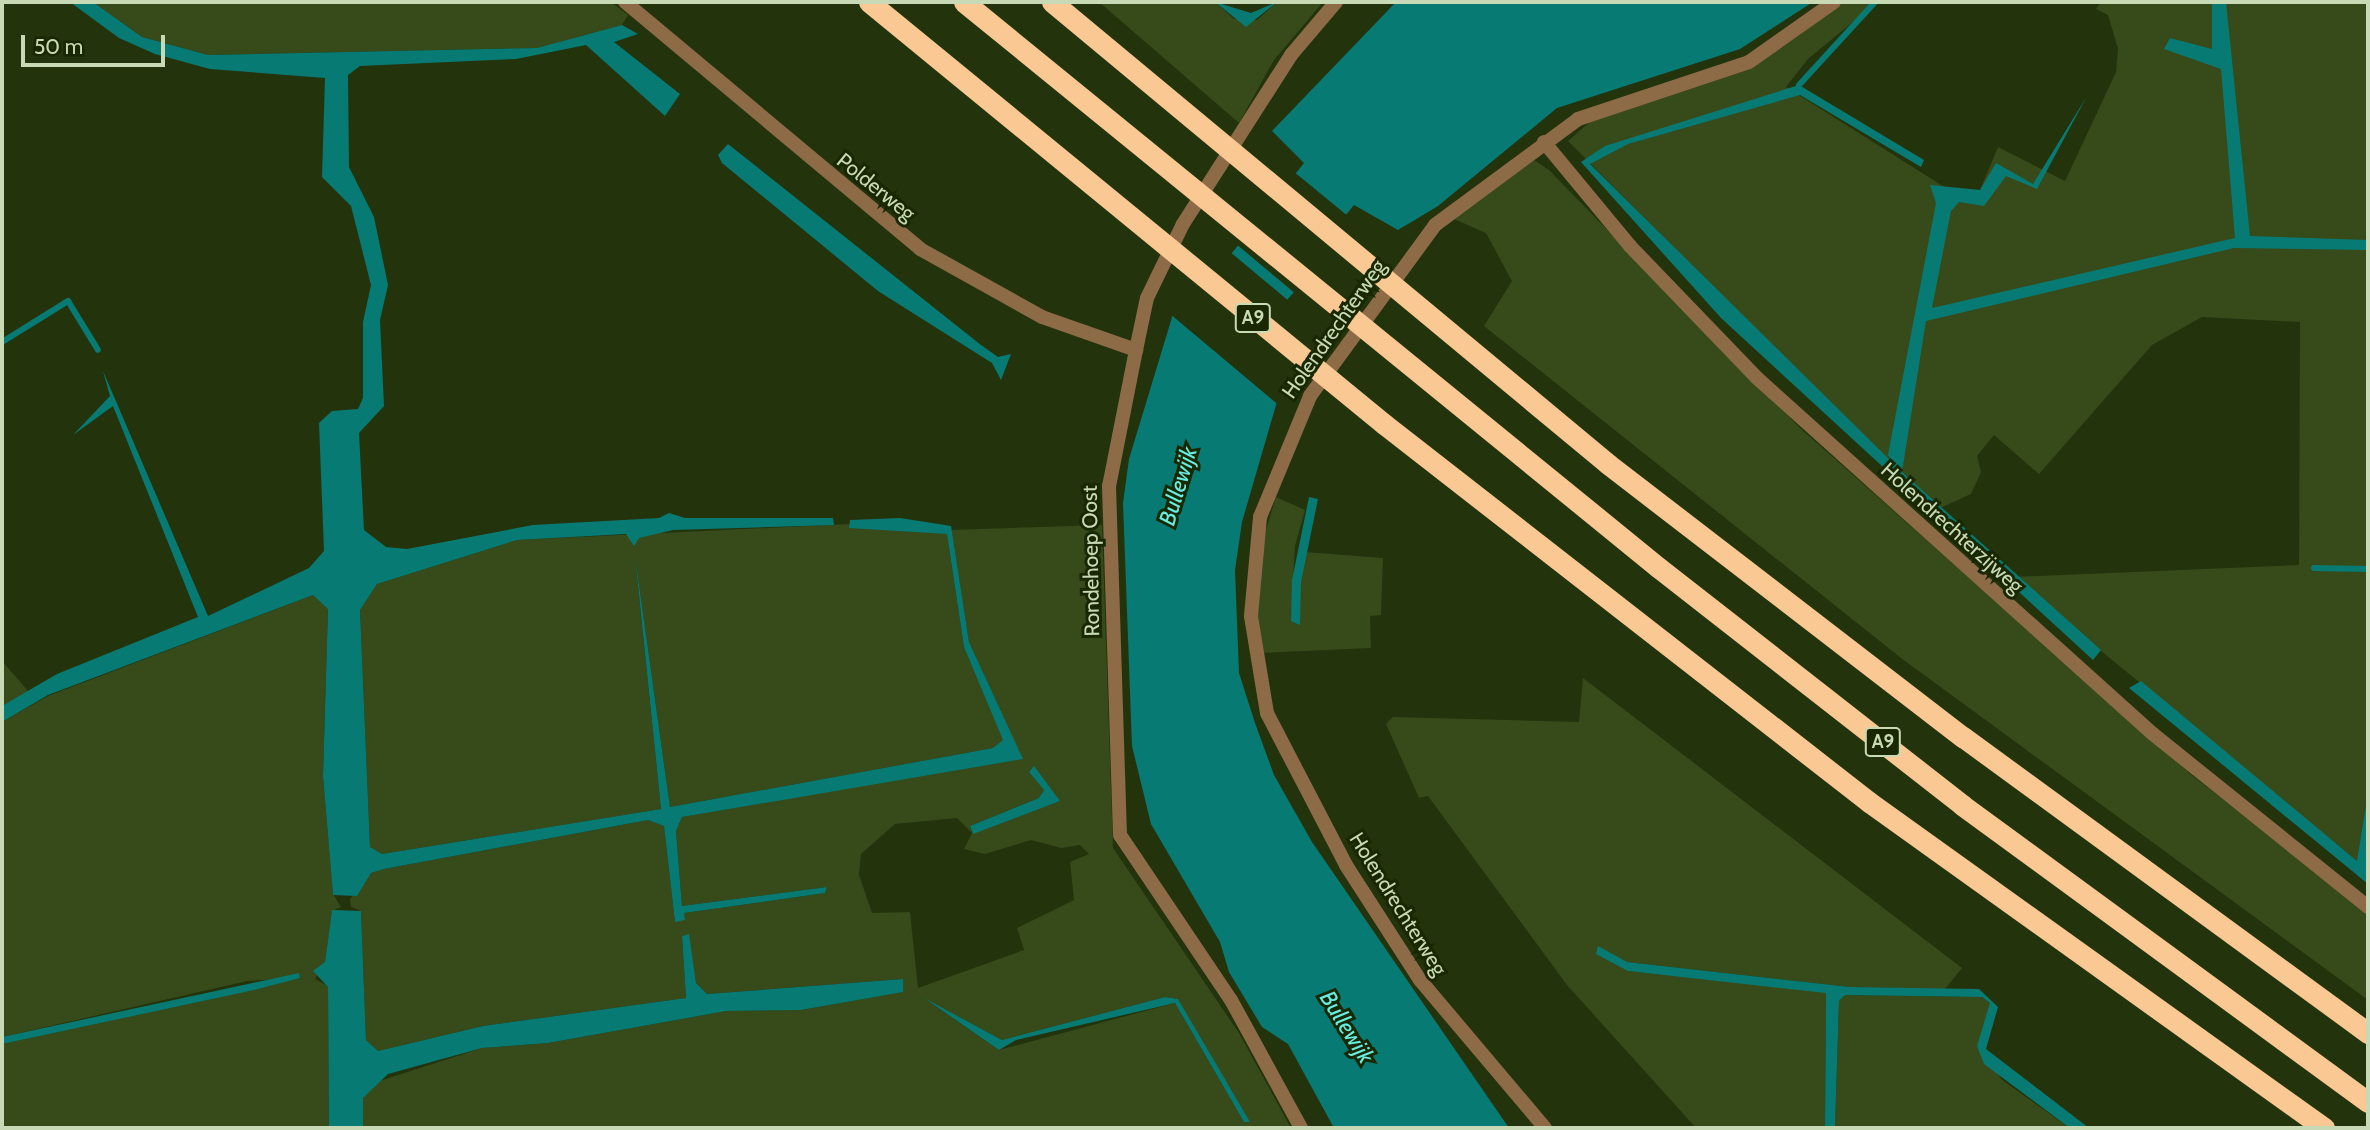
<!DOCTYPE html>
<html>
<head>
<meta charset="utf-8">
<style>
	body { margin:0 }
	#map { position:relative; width:2370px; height:1130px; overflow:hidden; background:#23330c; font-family:Cabin,sans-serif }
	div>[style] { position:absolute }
	.green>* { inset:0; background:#364a1a }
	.water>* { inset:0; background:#087a74 }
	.pier>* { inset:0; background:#23330c }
	.stream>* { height:6px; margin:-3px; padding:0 3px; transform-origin:3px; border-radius:3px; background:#087a74 }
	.minor>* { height:14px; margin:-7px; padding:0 7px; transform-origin:7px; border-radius:7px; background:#8c6b46 }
	.tertiary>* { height:14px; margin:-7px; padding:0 7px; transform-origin:7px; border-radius:7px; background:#8c6b46 }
	.motorway>* { height:21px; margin:-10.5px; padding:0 10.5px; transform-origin:10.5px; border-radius:10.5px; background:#fac892 }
	span { translate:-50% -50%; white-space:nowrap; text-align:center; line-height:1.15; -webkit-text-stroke:6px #192802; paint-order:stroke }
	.shield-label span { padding:2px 5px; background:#192802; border:2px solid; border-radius:5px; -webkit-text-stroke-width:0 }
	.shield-label { font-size:19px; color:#c8dab5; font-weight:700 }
	.street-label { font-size:21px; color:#c8dab5 }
	.water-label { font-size:23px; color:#66eee4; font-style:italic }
	.frame { position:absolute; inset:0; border:4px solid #c8dab5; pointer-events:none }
	.scale { position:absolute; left:21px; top:35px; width:144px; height:32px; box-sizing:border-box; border:4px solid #c8dab5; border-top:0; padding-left:9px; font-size:21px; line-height:24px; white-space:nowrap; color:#c8dab5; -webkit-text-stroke:5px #192802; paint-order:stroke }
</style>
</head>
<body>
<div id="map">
	<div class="green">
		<div style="clip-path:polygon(93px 2px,611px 2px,628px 15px,622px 25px,538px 48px,208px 55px,142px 37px)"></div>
		<div style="clip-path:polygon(1099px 2px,1215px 2px,1234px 19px,1257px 20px,1277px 2px,1323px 2px,1274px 60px,1239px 123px)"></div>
		<div style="clip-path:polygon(1839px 2px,1877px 2px,1808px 59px,1786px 87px,1946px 188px,1980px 190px,1998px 147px,2065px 181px,2116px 72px,2118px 49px,2108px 15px,2096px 9px,2101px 2px,2368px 2px,2368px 870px,2011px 577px,2299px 565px,2300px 322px,2202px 317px,2152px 345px,2039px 474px,1994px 435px,1977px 456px,1981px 472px,1971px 494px,1936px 510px,1568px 141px,1592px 120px,1733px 74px)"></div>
		<div style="clip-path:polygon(1531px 158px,1549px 170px,1800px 428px,2194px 777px,2368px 912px,2368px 1000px,1901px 658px,1484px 326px,1512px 281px,1486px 233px,1454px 219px)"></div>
		<div style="clip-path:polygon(1276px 497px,1305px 510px,1295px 546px,1291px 621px,1305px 552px,1383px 558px,1381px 615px,1370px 616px,1371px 648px,1260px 653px,1255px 566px)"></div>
		<div style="clip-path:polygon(849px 524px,947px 534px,964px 647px,1004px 740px,993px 748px,670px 807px,635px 557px,661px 809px,382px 854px,370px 847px,360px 610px,377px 584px,517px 540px)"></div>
		<div style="clip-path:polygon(evenodd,1102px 525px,1113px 848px,1239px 1033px,1291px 1128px,363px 1128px,363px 1098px,370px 1084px,482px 1048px,548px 1043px,726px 1011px,801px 1010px,902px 992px,902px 979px,707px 994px,696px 983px,688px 935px,682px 936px,686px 998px,483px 1026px,378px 1051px,366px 1040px,361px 911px,351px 907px,350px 899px,371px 873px,384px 869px,648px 820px,664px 826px,675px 921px,684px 913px,825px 893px,827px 887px,682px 906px,676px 831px,682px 817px,1022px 758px,969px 642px,951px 530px,1102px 525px,1029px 772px,1060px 801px,972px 833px,970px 826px,1039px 798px,1044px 790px,1029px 772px,1102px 525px,957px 818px,972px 833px,964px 849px,985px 854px,1031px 840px,1061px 848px,1080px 845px,1089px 854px,1070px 862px,1074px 900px,1017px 928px,1024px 950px,918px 988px,910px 912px,872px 913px,859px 875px,861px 854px,895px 824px,957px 818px,1102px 525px,1165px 997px,1178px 999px,1244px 1122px,1175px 1003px,999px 1050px,925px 999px,1002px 1040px,1165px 997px)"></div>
		<div style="clip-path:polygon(313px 595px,328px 608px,323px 776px,333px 894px,341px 907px,332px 911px,325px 962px,315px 979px,328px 986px,329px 1128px,2px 1128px,2px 1044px,300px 978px,247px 981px,2px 1037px,2px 722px,48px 696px)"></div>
		<div style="clip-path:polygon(2px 661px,29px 692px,2px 706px)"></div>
		<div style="clip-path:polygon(1583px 678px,1962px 968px,1945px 989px,1850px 987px,1627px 962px,1628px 971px,1826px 992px,1825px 1128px,1696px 1128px,1567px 985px,1428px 796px,1419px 798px,1386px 724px,1393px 717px,1579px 722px)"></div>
		<div style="clip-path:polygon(1845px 995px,1981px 997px,1991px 1003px,1977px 1046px,2002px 1080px,2070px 1128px,1835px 1128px,1839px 1001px)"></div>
	</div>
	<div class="water">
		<div style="clip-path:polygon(70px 2px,93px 2px,142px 37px,208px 55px,537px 48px,622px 25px,638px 34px,614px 42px,680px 94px,665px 116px,586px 45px,516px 59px,360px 66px,348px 75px,349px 167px,374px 217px,388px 285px,380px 320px,384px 406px,359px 433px,364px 530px,386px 547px,407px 549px,533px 525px,659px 518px,669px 513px,685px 518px,833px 518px,834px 525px,673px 530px,639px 538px,634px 546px,626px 534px,517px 540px,377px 584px,360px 610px,370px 847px,382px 854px,661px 809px,635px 556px,670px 807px,993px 748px,1003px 740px,964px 647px,947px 534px,849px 528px,850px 520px,900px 518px,951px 526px,969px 642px,1023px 759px,682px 817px,676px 831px,682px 906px,827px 887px,825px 893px,684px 913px,685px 920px,675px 922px,664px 826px,648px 820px,384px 869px,371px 873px,357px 896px,333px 895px,323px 776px,328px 609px,313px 595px,48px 695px,2px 722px,2px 706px,57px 674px,198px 617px,113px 406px,73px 435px,110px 396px,103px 371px,208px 616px,309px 568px,324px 551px,319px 423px,332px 411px,358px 409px,363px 398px,363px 322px,371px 285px,351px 206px,322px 177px,325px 78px,210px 69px,155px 54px,119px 38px)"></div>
		<div style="clip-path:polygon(1215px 2px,1251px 13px,1277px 2px,1246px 27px)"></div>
		<div style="clip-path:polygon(1396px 2px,1813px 2px,1740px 49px,1557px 108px,1438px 206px,1398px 230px,1354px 205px,1325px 240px,1332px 250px,1249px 342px,1285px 374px,1242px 522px,1235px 570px,1239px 673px,1255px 723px,1274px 775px,1312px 842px,1509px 1128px,1334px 1128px,1288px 1044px,1262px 1027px,1229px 972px,1220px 942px,1151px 824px,1132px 746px,1123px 503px,1129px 459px,1180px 291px,1195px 299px,1304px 163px,1272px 131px)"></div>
		<div style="clip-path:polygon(2212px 2px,2226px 2px,2250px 236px,2368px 240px,2368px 250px,2234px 248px,1926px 321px,1902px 472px,2101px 650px,2093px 660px,1721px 318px,1581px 162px,1605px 146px,1799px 85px,1924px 160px,1921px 167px,1800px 95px,1628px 144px,1590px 164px,1895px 465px,1888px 455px,1936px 203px,1930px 185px,1980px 190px,1996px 163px,2033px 184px,2087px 96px,2037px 189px,2006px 176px,1984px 206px,1959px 202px,1951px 211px,1932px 308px,2235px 238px,2221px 69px,2164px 49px,2170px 38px,2212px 49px)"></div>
		<div style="clip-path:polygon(728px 144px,981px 345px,998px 357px,1011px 354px,1001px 380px,992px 363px,878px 291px,722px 163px,718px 155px)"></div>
		<div style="clip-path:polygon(1309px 497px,1318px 499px,1301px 582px,1300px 625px,1291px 621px,1292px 580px)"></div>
		<div style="clip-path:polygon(2141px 681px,2357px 861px,2368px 794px,2368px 884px,2129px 688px)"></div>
		<div style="clip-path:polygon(1034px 766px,1060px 801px,973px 834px,970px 826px,1039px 798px,1044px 790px,1029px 772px)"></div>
		<div style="clip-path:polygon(332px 910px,361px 911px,366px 1040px,378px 1051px,483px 1026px,686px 998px,682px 936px,689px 934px,696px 983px,707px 994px,903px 979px,903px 992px,801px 1010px,726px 1011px,548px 1043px,482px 1048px,388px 1074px,363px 1098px,363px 1128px,329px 1128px,328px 987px,313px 971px,325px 962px)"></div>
		<div style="clip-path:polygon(1598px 946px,1627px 962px,1850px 987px,1979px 989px,1998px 1007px,1986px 1049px,2089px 1128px,2070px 1128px,1984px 1064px,1977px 1046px,1990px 1003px,1982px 997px,1845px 995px,1839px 1001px,1835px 1128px,1825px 1128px,1826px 993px,1628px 971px,1596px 954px)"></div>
		<div style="clip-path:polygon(299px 973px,300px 978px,254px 990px,2px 1044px,2px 1037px)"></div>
		<div style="clip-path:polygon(1165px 997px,1178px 999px,1250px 1122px,1244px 1122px,1175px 1003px,1016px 1040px,999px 1050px,924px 998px,1002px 1040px)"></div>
	</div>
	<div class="pier">
		<div style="clip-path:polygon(1293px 171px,1349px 217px,1329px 240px,1334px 252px,1296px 294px,1235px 243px)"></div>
		<div style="clip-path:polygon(1229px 251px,1290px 302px,1254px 342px,1288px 373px,1281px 407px,1169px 313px,1177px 288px,1194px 295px)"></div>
	</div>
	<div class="stream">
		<div style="left:1799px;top:85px;width:113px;rotate:-47.5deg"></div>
		<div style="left:2px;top:342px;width:78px;rotate:-31.8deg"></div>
		<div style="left:68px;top:301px;width:57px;rotate:58.5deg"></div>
		<div style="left:2314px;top:568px;width:54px;rotate:1.1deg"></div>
	</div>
	<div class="minor">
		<div style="left:1544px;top:142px;width:135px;rotate:50.4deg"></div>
		<div style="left:1630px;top:246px;width:183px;rotate:46.1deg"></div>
		<div style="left:1757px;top:378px;width:532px;rotate:41.96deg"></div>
		<div style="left:2153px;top:734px;width:276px;rotate:38.8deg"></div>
		<div style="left:1136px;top:350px;width:53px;rotate:-78.1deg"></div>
		<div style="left:1147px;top:298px;width:82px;rotate:-64.1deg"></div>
		<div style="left:1183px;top:224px;width:201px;rotate:-57.4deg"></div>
		<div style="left:1291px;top:55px;width:70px;rotate:-49.7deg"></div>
		<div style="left:1545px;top:1128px;width:194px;rotate:-130.2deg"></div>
		<div style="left:1420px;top:980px;width:137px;rotate:-122.8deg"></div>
		<div style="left:1346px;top:865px;width:171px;rotate:-117.5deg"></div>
		<div style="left:1267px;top:713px;width:98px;rotate:-99.4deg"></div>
		<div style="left:1251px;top:616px;width:99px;rotate:-84.8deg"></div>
		<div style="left:1260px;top:517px;width:131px;rotate:-67.5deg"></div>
		<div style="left:1310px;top:396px;width:212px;rotate:-53.8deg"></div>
		<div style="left:1435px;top:225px;width:178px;rotate:-36.5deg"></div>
		<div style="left:1578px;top:119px;width:180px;rotate:-18.4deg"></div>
		<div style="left:1749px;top:62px;width:104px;rotate:-35.2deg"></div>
	</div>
	<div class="tertiary">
		<div style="left:625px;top:2px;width:385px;rotate:39.9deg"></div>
		<div style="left:920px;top:249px;width:140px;rotate:29.1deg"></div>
		<div style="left:1042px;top:317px;width:100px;rotate:19.3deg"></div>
		<div style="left:1136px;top:350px;width:139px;rotate:101.2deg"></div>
		<div style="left:1109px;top:486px;width:349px;rotate:88.2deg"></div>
		<div style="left:1120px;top:835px;width:199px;rotate:56.1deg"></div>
		<div style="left:1231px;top:1000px;width:146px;rotate:61.3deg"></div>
	</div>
	<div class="motorway">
		<div style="left:869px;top:2px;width:666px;rotate:39.33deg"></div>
		<div style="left:1384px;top:424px;width:615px;rotate:37.93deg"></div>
		<div style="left:1869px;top:802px;width:560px;rotate:35.62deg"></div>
		<div style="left:964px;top:2px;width:896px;rotate:39.16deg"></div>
		<div style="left:1659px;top:568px;width:385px;rotate:38deg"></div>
		<div style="left:1962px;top:805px;width:503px;rotate:36.19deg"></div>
		<div style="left:1052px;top:2px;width:723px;rotate:39.72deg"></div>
		<div style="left:1608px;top:464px;width:448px;rotate:37.6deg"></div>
		<div style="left:1963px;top:737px;width:502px;rotate:36.16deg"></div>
	</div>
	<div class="shield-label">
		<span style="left:1253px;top:318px">A9</span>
		<span style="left:1883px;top:742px">A9</span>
	</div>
	<div class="street-label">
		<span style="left:876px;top:187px;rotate:39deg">Polderweg</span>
		<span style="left:1334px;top:329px;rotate:-55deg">Holendrechterweg</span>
		<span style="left:1952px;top:528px;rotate:42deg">Holendrechterzijweg</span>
		<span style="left:1091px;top:561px;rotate:-91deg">Rondehoep Oost</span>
		<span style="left:1398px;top:904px;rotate:58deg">Holendrechterweg</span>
	</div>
	<div class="water-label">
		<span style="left:1178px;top:486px;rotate:-73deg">Bullewijk</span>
		<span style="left:1347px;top:1027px;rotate:58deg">Bullewijk</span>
	</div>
	<div class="frame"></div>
	<div class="scale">50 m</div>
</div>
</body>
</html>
